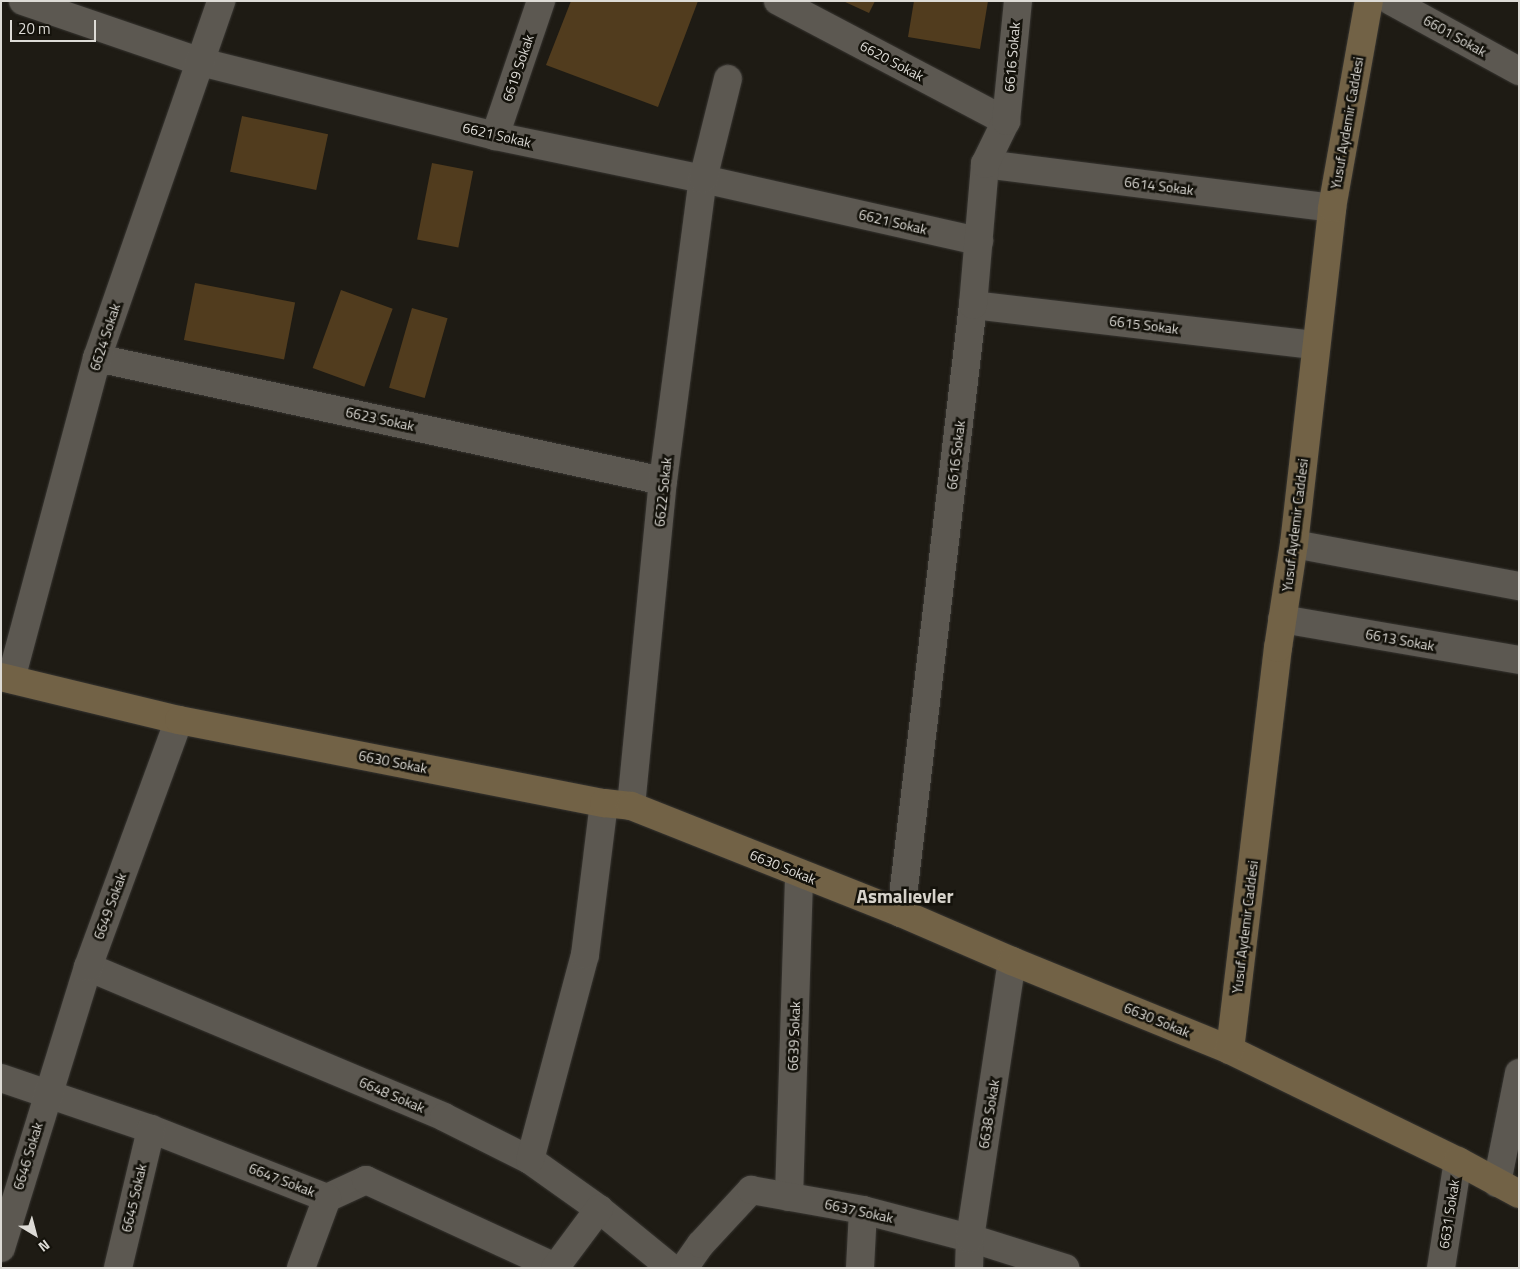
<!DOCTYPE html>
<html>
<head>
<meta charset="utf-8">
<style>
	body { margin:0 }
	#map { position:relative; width:1520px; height:1269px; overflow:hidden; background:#1e1b14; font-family:"Titillium Web",sans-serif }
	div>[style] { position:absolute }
	.building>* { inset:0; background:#513c1e; transform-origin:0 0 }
	.roads { filter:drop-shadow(0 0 1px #373531) drop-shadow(0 0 1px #373531) }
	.street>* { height:28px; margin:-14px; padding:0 14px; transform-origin:14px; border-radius:14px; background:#5c5851 }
	.secondary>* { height:28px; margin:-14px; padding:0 14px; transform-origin:14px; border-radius:14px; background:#726246 }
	span { translate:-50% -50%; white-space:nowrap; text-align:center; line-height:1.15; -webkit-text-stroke:5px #14120b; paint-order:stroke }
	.street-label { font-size:14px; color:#dddbd6 }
	.district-label { font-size:19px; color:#d7d3cb; font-weight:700 }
	.frame { position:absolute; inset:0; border:2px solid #dddbd6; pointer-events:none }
	.north { position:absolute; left:10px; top:1209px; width:50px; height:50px; -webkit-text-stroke:4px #14120b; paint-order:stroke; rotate:143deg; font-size:14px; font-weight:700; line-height:20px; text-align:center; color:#dddbd6 }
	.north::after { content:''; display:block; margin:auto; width:18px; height:22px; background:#dddbd6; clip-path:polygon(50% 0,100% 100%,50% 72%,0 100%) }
	.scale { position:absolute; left:10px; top:20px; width:86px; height:22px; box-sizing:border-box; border:2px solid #dddbd6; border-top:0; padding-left:6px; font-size:15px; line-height:18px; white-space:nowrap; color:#dddbd6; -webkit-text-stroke:4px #14120b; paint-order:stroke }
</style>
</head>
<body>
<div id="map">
	<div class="building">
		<div style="clip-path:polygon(571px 1px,698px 1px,658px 107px,546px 65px)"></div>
		<div style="clip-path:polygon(843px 1px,875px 1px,869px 13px)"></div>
		<div style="clip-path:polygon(914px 1px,988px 1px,980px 49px,908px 37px)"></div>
		<div style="left:242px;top:116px;width:88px;height:57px;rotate:12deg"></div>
		<div style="left:432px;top:163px;width:42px;height:78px;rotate:11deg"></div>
		<div style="left:195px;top:283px;width:102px;height:58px;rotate:11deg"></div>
		<div style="left:341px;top:290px;width:55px;height:83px;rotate:20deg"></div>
		<div style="left:412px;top:308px;width:37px;height:83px;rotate:16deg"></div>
	</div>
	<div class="roads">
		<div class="street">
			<div style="left:23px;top:1px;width:188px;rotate:18.9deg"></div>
			<div style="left:201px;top:62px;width:303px;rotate:14.1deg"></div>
			<div style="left:495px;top:136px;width:212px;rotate:11.7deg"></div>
			<div style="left:703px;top:179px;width:283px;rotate:12.7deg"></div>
			<div style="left:778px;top:1px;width:258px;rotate:27.8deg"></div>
			<div style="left:1391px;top:1px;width:146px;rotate:28.7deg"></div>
			<div style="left:495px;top:136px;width:143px;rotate:-71.2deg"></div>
			<div style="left:985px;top:164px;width:350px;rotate:7.2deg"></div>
			<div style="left:973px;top:305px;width:344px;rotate:6.7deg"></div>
			<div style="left:97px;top:358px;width:579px;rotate:12.26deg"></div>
			<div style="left:1294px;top:544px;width:229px;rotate:10.6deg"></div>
			<div style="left:1282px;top:619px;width:241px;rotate:9.8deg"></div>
			<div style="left:11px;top:679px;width:332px;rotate:-75deg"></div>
			<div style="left:97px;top:358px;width:378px;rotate:-70.8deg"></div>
			<div style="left:631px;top:806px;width:327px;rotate:-84.4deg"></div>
			<div style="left:663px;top:481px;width:305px;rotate:-82.5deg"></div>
			<div style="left:703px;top:179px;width:103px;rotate:-76deg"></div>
			<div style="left:901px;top:913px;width:612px;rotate:-83.25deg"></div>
			<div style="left:973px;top:305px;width:142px;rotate:-85.1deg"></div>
			<div style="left:985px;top:164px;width:48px;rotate:-64deg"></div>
			<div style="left:1006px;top:121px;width:121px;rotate:-84.3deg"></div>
			<div style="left:88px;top:967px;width:386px;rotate:22.8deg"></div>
			<div style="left:444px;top:1117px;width:96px;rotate:26.6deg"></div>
			<div style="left:530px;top:1160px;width:85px;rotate:35.4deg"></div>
			<div style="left:599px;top:1209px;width:93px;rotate:39.3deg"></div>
			<div style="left:1px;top:1078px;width:158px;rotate:18.8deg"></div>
			<div style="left:151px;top:1129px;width:189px;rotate:21.4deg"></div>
			<div style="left:327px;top:1198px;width:43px;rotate:-24.8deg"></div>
			<div style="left:366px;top:1180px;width:208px;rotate:24.7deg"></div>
			<div style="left:530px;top:1160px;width:212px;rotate:-75deg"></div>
			<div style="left:585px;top:955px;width:153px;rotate:-82.9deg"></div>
			<div style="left:1497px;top:1183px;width:112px;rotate:-78.7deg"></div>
			<div style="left:789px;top:1197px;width:323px;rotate:-88.2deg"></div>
			<div style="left:1px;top:1248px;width:294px;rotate:-72.8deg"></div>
			<div style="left:88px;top:967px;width:263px;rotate:-69.8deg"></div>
			<div style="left:118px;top:1268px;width:143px;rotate:-76.6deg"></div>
			<div style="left:301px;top:1268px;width:75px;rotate:-69.6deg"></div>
			<div style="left:555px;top:1268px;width:74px;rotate:-53.3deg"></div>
			<div style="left:684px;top:1268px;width:29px;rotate:-55deg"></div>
			<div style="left:701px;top:1244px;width:74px;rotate:-47.2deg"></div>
			<div style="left:751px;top:1190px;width:114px;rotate:10.1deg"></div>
			<div style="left:863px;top:1210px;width:111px;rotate:14.7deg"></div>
			<div style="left:970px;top:1238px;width:100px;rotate:17.5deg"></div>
			<div style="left:860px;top:1268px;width:58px;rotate:-87deg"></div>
			<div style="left:969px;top:1268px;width:30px;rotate:-88deg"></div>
			<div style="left:970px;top:1238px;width:280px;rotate:-81.4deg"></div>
			<div style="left:1441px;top:1268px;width:108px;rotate:-81deg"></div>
		</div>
		<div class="secondary">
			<div style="left:1px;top:677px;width:183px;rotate:13.6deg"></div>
			<div style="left:179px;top:720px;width:433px;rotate:11.1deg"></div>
			<div style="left:604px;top:803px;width:27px;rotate:6deg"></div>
			<div style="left:631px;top:806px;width:290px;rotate:21.6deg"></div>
			<div style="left:901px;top:913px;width:121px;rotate:23.4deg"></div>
			<div style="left:1012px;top:961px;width:235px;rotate:22.2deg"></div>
			<div style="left:1230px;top:1050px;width:254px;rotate:26deg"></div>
			<div style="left:1458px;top:1161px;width:69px;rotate:28.4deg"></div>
			<div style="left:1230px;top:1050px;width:405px;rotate:-83.2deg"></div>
			<div style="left:1278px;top:648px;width:105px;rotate:-81.3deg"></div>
			<div style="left:1294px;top:544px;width:338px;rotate:-83.5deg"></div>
			<div style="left:1332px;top:208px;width:210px;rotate:-79.9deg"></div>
		</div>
	</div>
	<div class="street-label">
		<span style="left:1455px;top:36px;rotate:29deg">6601 Sokak</span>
		<span style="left:1012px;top:57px;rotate:-85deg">6616 Sokak</span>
		<span style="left:892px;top:61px;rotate:28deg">6620 Sokak</span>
		<span style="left:518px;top:68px;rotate:-71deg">6619 Sokak</span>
		<span style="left:1347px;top:123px;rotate:-80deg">Yusuf Aydemir Caddesi</span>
		<span style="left:497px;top:135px;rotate:13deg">6621 Sokak</span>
		<span style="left:1159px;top:186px;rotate:7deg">6614 Sokak</span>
		<span style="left:893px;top:222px;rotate:13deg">6621 Sokak</span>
		<span style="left:1144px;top:325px;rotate:7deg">6615 Sokak</span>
		<span style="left:105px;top:337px;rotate:-72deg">6624 Sokak</span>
		<span style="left:380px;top:419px;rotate:12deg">6623 Sokak</span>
		<span style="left:956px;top:455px;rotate:-83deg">6616 Sokak</span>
		<span style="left:663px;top:492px;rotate:-84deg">6622 Sokak</span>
		<span style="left:1295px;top:525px;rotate:-83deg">Yusuf Aydemir Caddesi</span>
		<span style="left:1400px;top:640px;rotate:10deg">6613 Sokak</span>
		<span style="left:393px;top:762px;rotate:11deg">6630 Sokak</span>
		<span style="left:783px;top:867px;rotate:22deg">6630 Sokak</span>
		<span style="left:110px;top:906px;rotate:-70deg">6649 Sokak</span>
		<span style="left:1245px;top:927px;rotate:-83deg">Yusuf Aydemir Caddesi</span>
		<span style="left:1157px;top:1020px;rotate:22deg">6630 Sokak</span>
		<span style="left:794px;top:1036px;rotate:-88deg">6639 Sokak</span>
		<span style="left:392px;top:1095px;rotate:23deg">6648 Sokak</span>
		<span style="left:989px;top:1114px;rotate:-81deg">6638 Sokak</span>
		<span style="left:28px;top:1156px;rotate:-73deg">6646 Sokak</span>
		<span style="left:282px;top:1180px;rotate:21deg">6647 Sokak</span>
		<span style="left:134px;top:1198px;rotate:-77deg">6645 Sokak</span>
		<span style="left:859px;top:1211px;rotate:12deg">6637 Sokak</span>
		<span style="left:1449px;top:1214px;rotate:-81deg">6631 Sokak</span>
	</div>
	<div class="district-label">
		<span style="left:905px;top:896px">Asmalıevler</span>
	</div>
	<div class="frame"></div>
	<div class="north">N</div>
	<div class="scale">20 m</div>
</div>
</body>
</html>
